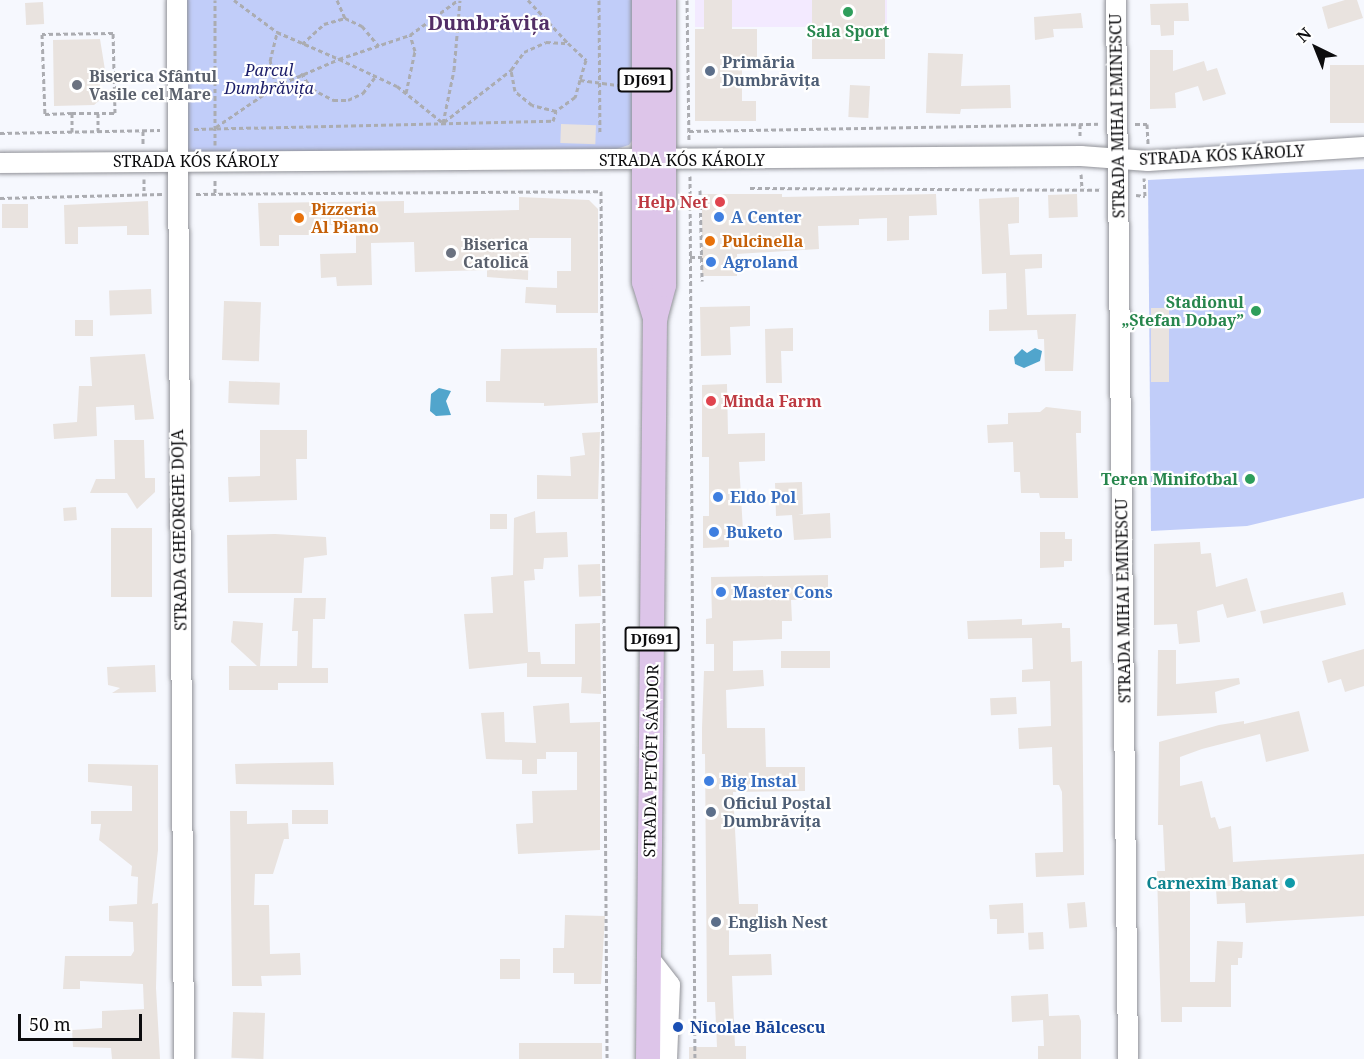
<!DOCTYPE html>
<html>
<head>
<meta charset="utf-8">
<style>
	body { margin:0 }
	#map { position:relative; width:1364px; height:1059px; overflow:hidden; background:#f6f8fe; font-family:"Noto Serif",serif }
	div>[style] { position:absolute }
	.education>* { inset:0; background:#f3eaff; transform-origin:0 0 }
	.green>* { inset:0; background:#c1cdf9 }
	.water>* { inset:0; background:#51a5cc }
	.building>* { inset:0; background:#e9e3df; transform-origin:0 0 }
	.path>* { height:3px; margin-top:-1.5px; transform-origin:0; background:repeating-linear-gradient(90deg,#abacb1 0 4.5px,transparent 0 7.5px) }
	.roads { filter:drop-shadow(0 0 2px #919298) drop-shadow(0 0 2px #919298) }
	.minor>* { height:20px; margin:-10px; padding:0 10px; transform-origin:10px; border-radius:10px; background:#fff }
	.major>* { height:24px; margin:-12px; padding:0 12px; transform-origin:12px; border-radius:12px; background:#ddc5e9 }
	.dots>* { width:16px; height:16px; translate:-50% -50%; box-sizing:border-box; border:3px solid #fff; border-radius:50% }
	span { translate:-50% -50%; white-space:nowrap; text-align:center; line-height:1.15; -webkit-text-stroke:4.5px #fff; paint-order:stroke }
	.shield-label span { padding:2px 4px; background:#fff; border:2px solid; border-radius:4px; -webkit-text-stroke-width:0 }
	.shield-label { font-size:15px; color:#0c0c0e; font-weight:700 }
	.leisure-label { font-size:16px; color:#27864d; font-weight:700 }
	.right { translate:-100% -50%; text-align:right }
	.service-label { font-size:16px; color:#4e5e75; font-weight:700 }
	.left { translate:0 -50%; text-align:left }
	.park-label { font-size:16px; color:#1b1d69; font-style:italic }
	.worship-label { font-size:16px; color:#5b616d; font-weight:700 }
	.street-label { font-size:16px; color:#0c0c0e }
	.health-label { font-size:16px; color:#be3a42; font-weight:700 }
	.food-label { font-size:16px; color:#c56008; font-weight:700 }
	.shop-label { font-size:16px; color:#366cbe; font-weight:700 }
	.culture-label { font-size:16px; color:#0d838f; font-weight:700 }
	.transit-label { font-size:16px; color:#164399; font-weight:700 }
	.quarter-label { font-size:20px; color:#522e66; font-weight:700 }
	.north { position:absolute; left:1286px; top:18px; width:60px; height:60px; -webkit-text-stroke:4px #fff; paint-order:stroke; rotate:317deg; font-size:16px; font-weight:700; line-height:24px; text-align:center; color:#0c0c0e }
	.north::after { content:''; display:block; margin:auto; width:21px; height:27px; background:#0c0c0e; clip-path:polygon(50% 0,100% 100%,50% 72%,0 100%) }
	.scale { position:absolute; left:18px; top:1014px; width:124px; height:27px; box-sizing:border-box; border:3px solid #0c0c0e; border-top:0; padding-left:8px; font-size:18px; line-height:21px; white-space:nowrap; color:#0c0c0e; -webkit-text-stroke:4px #fff; paint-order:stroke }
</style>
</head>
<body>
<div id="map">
	<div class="education">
		<div style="left:695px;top:0;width:192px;height:27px"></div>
	</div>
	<div class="green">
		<div style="clip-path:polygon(177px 0,638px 0,638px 132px,629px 145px,613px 150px,176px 161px)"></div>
		<div style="clip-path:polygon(1364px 169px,1364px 498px,1247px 526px,1151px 531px,1148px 180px)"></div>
	</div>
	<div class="water">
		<div style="clip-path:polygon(1035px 348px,1042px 351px,1040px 361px,1024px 368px,1015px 364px,1014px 357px,1022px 349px,1027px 353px)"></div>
		<div style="clip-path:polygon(439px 388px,451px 391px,446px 401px,451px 415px,436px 416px,430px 411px,431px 394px)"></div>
	</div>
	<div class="building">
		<div style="clip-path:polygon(704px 0,732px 0,732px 29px,757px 29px,757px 63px,742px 63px,742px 101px,756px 101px,756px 121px,695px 121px,695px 29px,704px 29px)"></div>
		<div style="left:812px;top:0;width:73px;height:59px"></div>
		<div style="clip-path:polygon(1345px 0,1357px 0,1363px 18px,1328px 29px,1322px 7px)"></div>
		<div style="left:43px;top:2px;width:22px;height:18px;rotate:87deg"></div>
		<div style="clip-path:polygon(1188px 3px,1189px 21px,1174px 21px,1174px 35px,1161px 36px,1160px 25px,1151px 25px,1150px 4px)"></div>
		<div style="clip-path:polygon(1081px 13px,1083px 28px,1053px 29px,1054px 37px,1035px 40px,1034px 17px)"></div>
		<div style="clip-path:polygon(100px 39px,105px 70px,100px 70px,100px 100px,94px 105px,54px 106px,53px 40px)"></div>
		<div style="clip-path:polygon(1150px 50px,1173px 50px,1173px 71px,1204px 61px,1207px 71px,1217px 68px,1226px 94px,1203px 101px,1198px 86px,1175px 93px,1176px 108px,1150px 109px)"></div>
		<div style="clip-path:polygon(928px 53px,963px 54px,961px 86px,1010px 85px,1011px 108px,961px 109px,960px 114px,926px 113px)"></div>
		<div style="left:1364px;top:65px;width:58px;height:34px;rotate:90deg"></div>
		<div style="left:850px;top:85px;width:20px;height:32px;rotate:3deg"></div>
		<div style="left:561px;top:124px;width:35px;height:19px;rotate:2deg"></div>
		<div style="clip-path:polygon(702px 194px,782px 194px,782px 197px,936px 194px,937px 215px,909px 216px,909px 240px,887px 241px,887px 218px,859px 219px,859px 225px,818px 226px,819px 249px,737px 254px,737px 276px,702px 276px)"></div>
		<div style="left:1077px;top:194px;width:23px;height:29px;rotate:88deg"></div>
		<div style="clip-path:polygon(519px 197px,589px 200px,598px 209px,598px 313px,556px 313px,556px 305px,525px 303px,526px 287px,557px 288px,557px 271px,571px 271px,571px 238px,529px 238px,528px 280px,487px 277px,487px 270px,415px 272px,414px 242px,371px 243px,372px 285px,337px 286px,336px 277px,321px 278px,320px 254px,356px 253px,356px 225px,315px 225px,315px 235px,279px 235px,279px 246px,260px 246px,258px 203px,404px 201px,404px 213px,519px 210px)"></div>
		<div style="clip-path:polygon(1019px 197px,1019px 223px,1008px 224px,1010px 255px,1042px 254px,1042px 268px,1025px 269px,1027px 315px,1076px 314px,1073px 371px,1045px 371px,1044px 339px,1038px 339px,1037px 330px,989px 331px,989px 310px,1007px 309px,1006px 273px,982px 274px,979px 199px)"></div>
		<div style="clip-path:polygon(148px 201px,149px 235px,127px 235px,127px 226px,78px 227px,78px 244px,65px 244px,64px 205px)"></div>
		<div style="left:28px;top:204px;width:24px;height:26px;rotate:90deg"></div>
		<div style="left:151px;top:289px;width:25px;height:42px;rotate:88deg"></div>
		<div style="left:224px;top:301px;width:37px;height:59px;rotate:2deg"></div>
		<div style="clip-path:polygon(750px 306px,750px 326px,730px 327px,731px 355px,701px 356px,700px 307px)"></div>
		<div style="left:1151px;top:308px;width:18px;height:74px"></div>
		<div style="left:75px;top:320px;width:18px;height:16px"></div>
		<div style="clip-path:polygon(793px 328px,793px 351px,781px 351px,782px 383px,766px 383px,765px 329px)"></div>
		<div style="clip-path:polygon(597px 348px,598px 403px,544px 406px,544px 403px,486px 402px,486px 381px,500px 381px,501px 349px)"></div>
		<div style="clip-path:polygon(145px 354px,154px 419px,135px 420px,134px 405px,96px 407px,97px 436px,54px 439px,53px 424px,77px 422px,79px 386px,92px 386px,90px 357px)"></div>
		<div style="left:229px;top:381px;width:51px;height:22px;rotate:2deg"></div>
		<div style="clip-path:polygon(727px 384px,728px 434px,765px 433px,765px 461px,739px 462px,743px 531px,729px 531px,729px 547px,703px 548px,703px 516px,709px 516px,709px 457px,702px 457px,702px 385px)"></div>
		<div style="clip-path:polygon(1046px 407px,1081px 411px,1081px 433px,1076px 433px,1078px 498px,1040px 498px,1039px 493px,1021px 493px,1020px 472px,1014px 472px,1013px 442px,988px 443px,987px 425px,1008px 424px,1008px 413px,1040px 412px)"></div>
		<div style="clip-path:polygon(260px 430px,307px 430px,307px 459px,296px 459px,297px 500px,229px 502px,228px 477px,260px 476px)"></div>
		<div style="clip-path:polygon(600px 432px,598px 499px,537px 499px,537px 475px,571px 476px,570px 457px,585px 455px,582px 433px)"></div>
		<div style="clip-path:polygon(114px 440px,144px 440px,145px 478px,155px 478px,155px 492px,137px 509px,127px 493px,90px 493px,96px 479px,115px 479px)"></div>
		<div style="clip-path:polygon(802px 482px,803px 514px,798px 515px,830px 513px,831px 538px,794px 540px,792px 515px,776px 516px,775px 483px)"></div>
		<div style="left:76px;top:507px;width:13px;height:13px;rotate:86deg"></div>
		<div style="clip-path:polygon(535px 511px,536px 533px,567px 532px,568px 557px,544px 558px,543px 569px,534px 569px,535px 580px,524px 581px,528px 652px,540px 652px,541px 664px,575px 664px,575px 624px,600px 623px,601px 694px,581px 693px,582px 677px,527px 677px,527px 663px,469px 669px,464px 614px,493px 613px,491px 577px,513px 575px,514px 518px)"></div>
		<div style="left:507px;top:514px;width:15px;height:17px;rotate:90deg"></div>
		<div style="left:111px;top:528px;width:41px;height:69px"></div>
		<div style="clip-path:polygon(1040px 532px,1065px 532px,1065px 539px,1072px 539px,1072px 561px,1064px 561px,1064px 567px,1040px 568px)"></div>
		<div style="clip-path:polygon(275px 534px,326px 537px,327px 555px,304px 558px,302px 593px,228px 593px,227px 535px)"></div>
		<div style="clip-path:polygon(1200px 542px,1201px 554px,1211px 553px,1216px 587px,1247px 578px,1256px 611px,1227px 618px,1223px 604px,1197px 611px,1200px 642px,1179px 644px,1177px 624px,1154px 625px,1154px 544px)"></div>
		<div style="left:600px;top:564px;width:32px;height:22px;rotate:88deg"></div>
		<div style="clip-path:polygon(828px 575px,828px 599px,791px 600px,792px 621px,782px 621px,782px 639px,733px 641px,733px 671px,763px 670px,764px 686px,726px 690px,727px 728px,765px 728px,766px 767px,805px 767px,805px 791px,733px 792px,739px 904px,758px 904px,758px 927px,729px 927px,729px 955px,771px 954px,772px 975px,732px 976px,735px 1046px,746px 1046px,746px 1059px,689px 1059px,689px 1047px,717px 1047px,715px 1002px,707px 1002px,705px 754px,702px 754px,702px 728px,704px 671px,714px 671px,714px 644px,706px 644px,706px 619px,712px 618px,711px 577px)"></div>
		<div style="left:1343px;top:592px;width:13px;height:85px;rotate:77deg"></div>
		<div style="clip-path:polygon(294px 598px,326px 598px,325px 619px,313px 619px,312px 668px,328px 668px,328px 683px,278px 683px,278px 690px,229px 690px,229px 666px,257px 666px,231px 642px,233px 621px,263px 623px,260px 666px,297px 666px,298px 631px,292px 631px)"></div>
		<div style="clip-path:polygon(1022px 619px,1022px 625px,1062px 623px,1062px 628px,1070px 628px,1071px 662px,1082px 661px,1084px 875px,1036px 877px,1035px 853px,1063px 852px,1062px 792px,1059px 785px,1053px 785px,1052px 747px,1019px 749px,1018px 728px,1051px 726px,1050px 681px,1022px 682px,1022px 670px,1033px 669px,1032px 638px,968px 639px,967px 621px)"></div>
		<div style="clip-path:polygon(1364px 649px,1364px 686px,1345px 692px,1341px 679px,1328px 683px,1322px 661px)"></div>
		<div style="clip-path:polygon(1158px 650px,1176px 650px,1176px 684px,1239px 678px,1240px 684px,1215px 692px,1217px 713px,1157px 716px)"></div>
		<div style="left:830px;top:651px;width:17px;height:49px;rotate:90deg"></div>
		<div style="clip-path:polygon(155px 665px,156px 692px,112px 693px,120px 688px,108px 685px,107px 667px)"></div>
		<div style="left:1016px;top:697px;width:17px;height:26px;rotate:87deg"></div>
		<div style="clip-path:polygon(569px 703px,570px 723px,600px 722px,600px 850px,518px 854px,516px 824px,533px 823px,532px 791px,577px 790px,577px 752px,546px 752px,546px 759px,537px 759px,537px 774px,522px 774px,522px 760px,486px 759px,481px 713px,504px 712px,505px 742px,536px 743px,533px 706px)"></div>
		<div style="clip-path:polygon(1299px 711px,1309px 751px,1266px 762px,1260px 734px,1202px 749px,1180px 757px,1180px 786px,1202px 781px,1211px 818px,1215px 817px,1219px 829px,1231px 826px,1233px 862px,1364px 854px,1364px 916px,1246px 923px,1245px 903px,1217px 904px,1216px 889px,1190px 889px,1190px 982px,1215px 982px,1217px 941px,1243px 942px,1242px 958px,1238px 958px,1238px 965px,1231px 965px,1231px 1007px,1182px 1007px,1182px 1022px,1161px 1022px,1157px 871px,1165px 871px,1163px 825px,1158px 825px,1159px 742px,1219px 725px,1244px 721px,1244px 724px)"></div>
		<div style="clip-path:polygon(333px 762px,334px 785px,236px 784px,235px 764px)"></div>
		<div style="clip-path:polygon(88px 764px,158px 765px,158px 850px,152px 904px,158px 903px,156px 988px,160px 1059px,112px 1059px,111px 1048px,73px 1047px,72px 1030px,102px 1028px,102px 1011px,144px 1009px,143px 984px,80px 981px,80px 989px,63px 989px,65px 956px,131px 956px,134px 951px,133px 922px,109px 921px,109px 906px,137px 904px,138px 877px,131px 876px,132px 866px,99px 840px,101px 824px,91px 824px,91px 811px,132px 811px,132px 786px,88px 782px)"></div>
		<div style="left:328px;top:810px;width:14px;height:36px;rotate:90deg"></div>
		<div style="clip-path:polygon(230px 811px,247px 811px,247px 824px,288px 823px,289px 839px,284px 839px,273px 874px,255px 874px,254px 905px,269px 905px,270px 954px,300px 953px,301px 975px,261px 976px,262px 986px,232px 986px)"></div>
		<div style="left:1085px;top:902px;width:25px;height:18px;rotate:85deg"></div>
		<div style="clip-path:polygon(1023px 903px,1024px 933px,997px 934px,997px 919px,990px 919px,989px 905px)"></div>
		<div style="clip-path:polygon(565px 915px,605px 916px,601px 984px,574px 984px,574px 973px,553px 973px,553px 948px,564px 948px)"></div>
		<div style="left:1043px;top:932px;width:17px;height:15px;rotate:87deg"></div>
		<div style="left:500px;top:959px;width:20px;height:20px"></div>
		<div style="clip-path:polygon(1048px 994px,1049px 1016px,1079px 1015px,1081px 1021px,1081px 1059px,1038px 1059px,1038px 1046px,1044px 1046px,1043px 1020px,1012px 1022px,1011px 996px)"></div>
		<div style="left:265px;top:1013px;width:46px;height:32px;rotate:92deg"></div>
		<div style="left:602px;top:1043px;width:16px;height:83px;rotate:90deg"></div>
	</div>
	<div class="path">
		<div style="left:234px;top:0;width:54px;rotate:36.7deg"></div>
		<div style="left:277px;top:32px;width:68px;rotate:23.5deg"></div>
		<div style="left:339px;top:59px;width:75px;rotate:-18.7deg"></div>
		<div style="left:410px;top:35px;width:59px;rotate:-36.1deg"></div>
		<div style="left:337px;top:0;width:20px;rotate:66deg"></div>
		<div style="left:528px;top:0;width:59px;rotate:47.1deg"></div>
		<div style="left:599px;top:0;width:132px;rotate:89.6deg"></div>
		<div style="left:687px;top:0;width:142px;rotate:89.2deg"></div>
		<div style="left:302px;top:44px;width:30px;rotate:-42deg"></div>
		<div style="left:324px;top:24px;width:22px;rotate:-16deg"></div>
		<div style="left:345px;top:18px;width:19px;rotate:25deg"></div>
		<div style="left:362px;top:26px;width:26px;rotate:50deg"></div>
		<div style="left:301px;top:73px;width:19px;rotate:55deg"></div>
		<div style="left:312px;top:89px;width:25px;rotate:27deg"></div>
		<div style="left:334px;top:100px;width:14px"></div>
		<div style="left:348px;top:100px;width:17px;rotate:-25deg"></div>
		<div style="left:363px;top:93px;width:21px;rotate:-53deg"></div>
		<div style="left:580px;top:80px;width:18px;rotate:106deg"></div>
		<div style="left:575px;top:97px;width:24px;rotate:144deg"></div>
		<div style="left:556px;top:111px;width:25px;rotate:-166deg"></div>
		<div style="left:532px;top:105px;width:22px;rotate:-141deg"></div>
		<div style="left:515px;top:91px;width:21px;rotate:-101deg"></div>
		<div style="left:511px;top:70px;width:22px;rotate:-54deg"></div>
		<div style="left:524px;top:52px;width:24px;rotate:-24deg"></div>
		<div style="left:546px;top:42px;width:22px;rotate:3deg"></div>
		<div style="left:568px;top:43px;width:25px;rotate:43deg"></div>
		<div style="left:586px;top:60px;width:21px;rotate:107deg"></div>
		<div style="left:580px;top:80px;width:45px;rotate:7.6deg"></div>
		<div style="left:276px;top:86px;width:26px;rotate:-103deg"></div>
		<div style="left:270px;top:61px;width:30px;rotate:-76deg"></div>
		<div style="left:406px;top:93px;width:43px;rotate:-77.9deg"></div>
		<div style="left:415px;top:51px;width:17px;rotate:-107deg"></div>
		<div style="left:72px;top:113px;width:43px"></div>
		<div style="left:115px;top:113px;width:80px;rotate:-91.4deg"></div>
		<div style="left:113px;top:33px;width:71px;rotate:179.2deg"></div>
		<div style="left:42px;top:34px;width:80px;rotate:87.9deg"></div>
		<div style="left:45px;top:114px;width:27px;rotate:-2deg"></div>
		<div style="left:72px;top:113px;width:19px;rotate:90deg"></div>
		<div style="left:98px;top:113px;width:18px;rotate:90deg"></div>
		<div style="left:444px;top:122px;width:85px;rotate:-37.8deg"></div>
		<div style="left:443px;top:123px;width:54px;rotate:-78.3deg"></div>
		<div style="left:454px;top:70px;width:70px;rotate:-85.1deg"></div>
		<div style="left:1080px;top:124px;width:14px;rotate:90deg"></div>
		<div style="left:1135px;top:124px;width:12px"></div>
		<div style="left:1147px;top:124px;width:21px;rotate:87deg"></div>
		<div style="left:216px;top:127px;width:73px;rotate:-34.3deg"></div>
		<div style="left:276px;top:86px;width:69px;rotate:-23.2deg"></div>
		<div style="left:339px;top:59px;width:64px;rotate:25deg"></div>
		<div style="left:397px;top:86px;width:58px;rotate:38.7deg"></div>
		<div style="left:194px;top:129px;width:359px;rotate:-1.3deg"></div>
		<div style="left:553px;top:121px;width:10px;rotate:-73deg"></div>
		<div style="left:143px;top:131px;width:14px;rotate:90deg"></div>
		<div style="left:689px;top:131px;width:412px;rotate:-1deg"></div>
		<div style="left:0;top:133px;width:160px;rotate:-1.1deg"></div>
		<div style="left:215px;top:145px;width:145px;rotate:-90deg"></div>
		<div style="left:1081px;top:174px;width:14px;rotate:86deg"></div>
		<div style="left:690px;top:176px;width:883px;rotate:89.68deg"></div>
		<div style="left:144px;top:179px;width:16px;rotate:90deg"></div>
		<div style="left:750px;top:188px;width:352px;rotate:0.3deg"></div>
		<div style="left:700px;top:190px;width:91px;rotate:88.7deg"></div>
		<div style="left:215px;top:193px;width:14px;rotate:-90deg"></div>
		<div style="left:196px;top:194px;width:405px;rotate:-0.4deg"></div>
		<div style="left:601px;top:191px;width:868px;rotate:89.6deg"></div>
		<div style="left:1136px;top:195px;width:9px;rotate:6deg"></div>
		<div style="left:1145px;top:196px;width:18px;rotate:-93deg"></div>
		<div style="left:0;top:198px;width:162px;rotate:-1.4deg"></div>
		<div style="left:690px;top:257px;width:12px"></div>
	</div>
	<div class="roads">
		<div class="minor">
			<div style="left:177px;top:0;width:1059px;rotate:89.62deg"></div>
			<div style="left:1116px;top:0;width:1059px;rotate:89.35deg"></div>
			<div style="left:0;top:163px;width:1081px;rotate:-0.37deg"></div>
			<div style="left:1081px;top:156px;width:67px;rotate:4.3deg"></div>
			<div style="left:1148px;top:161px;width:216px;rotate:-3.7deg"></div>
			<div style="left:649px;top:958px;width:34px;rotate:52deg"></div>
			<div style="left:670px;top:985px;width:74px;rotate:92.3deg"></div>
		</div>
		<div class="major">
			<div style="left:644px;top:0;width:282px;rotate:90deg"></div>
			<div style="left:644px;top:282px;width:39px;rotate:73deg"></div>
			<div style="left:648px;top:1059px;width:740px;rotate:-89.46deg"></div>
			<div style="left:655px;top:319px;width:35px;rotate:-75deg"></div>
			<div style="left:664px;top:285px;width:285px;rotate:-90deg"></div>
		</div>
	</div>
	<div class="dots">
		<div style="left:848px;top:12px;background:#2e9e5b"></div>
		<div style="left:710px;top:71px;background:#5c6f8a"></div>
		<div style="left:77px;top:85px;background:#6b7280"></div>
		<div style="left:720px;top:202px;background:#e0444e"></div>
		<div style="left:719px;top:217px;background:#3f7fe0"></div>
		<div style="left:299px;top:218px;background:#e8710a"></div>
		<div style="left:710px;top:241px;background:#e8710a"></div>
		<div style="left:451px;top:253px;background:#6b7280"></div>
		<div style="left:711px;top:262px;background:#3f7fe0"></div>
		<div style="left:1256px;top:311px;background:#2e9e5b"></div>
		<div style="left:711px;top:401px;background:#e0444e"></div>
		<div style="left:1250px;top:479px;background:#2e9e5b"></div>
		<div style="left:718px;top:497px;background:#3f7fe0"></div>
		<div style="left:714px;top:532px;background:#3f7fe0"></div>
		<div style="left:721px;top:592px;background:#3f7fe0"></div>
		<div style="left:709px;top:781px;background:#3f7fe0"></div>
		<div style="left:711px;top:812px;background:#5c6f8a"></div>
		<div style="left:1290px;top:883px;background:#0f9aa8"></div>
		<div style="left:716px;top:922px;background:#5c6f8a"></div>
		<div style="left:678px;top:1027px;background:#1a4fb4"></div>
	</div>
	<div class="shield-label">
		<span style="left:645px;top:80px">DJ691</span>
		<span style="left:652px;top:639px">DJ691</span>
	</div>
	<div class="leisure-label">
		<span style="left:848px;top:31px">Sala Sport</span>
		<span class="right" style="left:1244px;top:311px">Stadionul<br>„Ștefan Dobay”</span>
		<span class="right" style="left:1238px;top:479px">Teren Minifotbal</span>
	</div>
	<div class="service-label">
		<span class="left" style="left:722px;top:71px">Primăria<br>Dumbrăvița</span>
		<span class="left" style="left:723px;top:812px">Oficiul Poștal<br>Dumbrăvița</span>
		<span class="left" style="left:728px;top:922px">English Nest</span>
	</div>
	<div class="park-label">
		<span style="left:269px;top:79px">Parcul<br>Dumbrăvița</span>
	</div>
	<div class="worship-label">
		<span class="left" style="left:89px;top:85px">Biserica Sfântul<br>Vasile cel Mare</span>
		<span class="left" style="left:463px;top:253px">Biserica<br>Catolică</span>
	</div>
	<div class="street-label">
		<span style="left:1117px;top:116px;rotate:-91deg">STRADA MIHAI EMINESCU</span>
		<span style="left:1222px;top:155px;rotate:-3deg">STRADA KÓS KÁROLY</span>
		<span style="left:682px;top:160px">STRADA KÓS KÁROLY</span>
		<span style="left:196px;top:161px">STRADA KÓS KÁROLY</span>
		<span style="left:179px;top:530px;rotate:-91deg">STRADA GHEORGHE DOJA</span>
		<span style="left:1123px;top:601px;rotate:-91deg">STRADA MIHAI EMINESCU</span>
		<span style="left:651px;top:761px;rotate:-89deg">STRADA PETŐFI SÁNDOR</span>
	</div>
	<div class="health-label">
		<span class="right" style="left:708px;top:202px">Help Net</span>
		<span class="left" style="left:723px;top:401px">Minda Farm</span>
	</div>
	<div class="food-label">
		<span class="left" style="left:311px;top:218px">Pizzeria<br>Al Piano</span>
		<span class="left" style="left:722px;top:241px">Pulcinella</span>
	</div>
	<div class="shop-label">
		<span class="left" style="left:731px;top:217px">A Center</span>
		<span class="left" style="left:723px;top:262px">Agroland</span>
		<span class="left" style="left:730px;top:497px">Eldo Pol</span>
		<span class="left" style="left:726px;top:532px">Buketo</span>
		<span class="left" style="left:733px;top:592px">Master Cons</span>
		<span class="left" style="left:721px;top:781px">Big Instal</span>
	</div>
	<div class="culture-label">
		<span class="right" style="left:1278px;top:883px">Carnexim Banat</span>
	</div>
	<div class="transit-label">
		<span class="left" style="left:690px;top:1027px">Nicolae Bălcescu</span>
	</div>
	<div class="quarter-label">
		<span style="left:489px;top:22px">Dumbrăvița</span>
	</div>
	<div class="north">N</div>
	<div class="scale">50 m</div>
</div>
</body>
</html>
